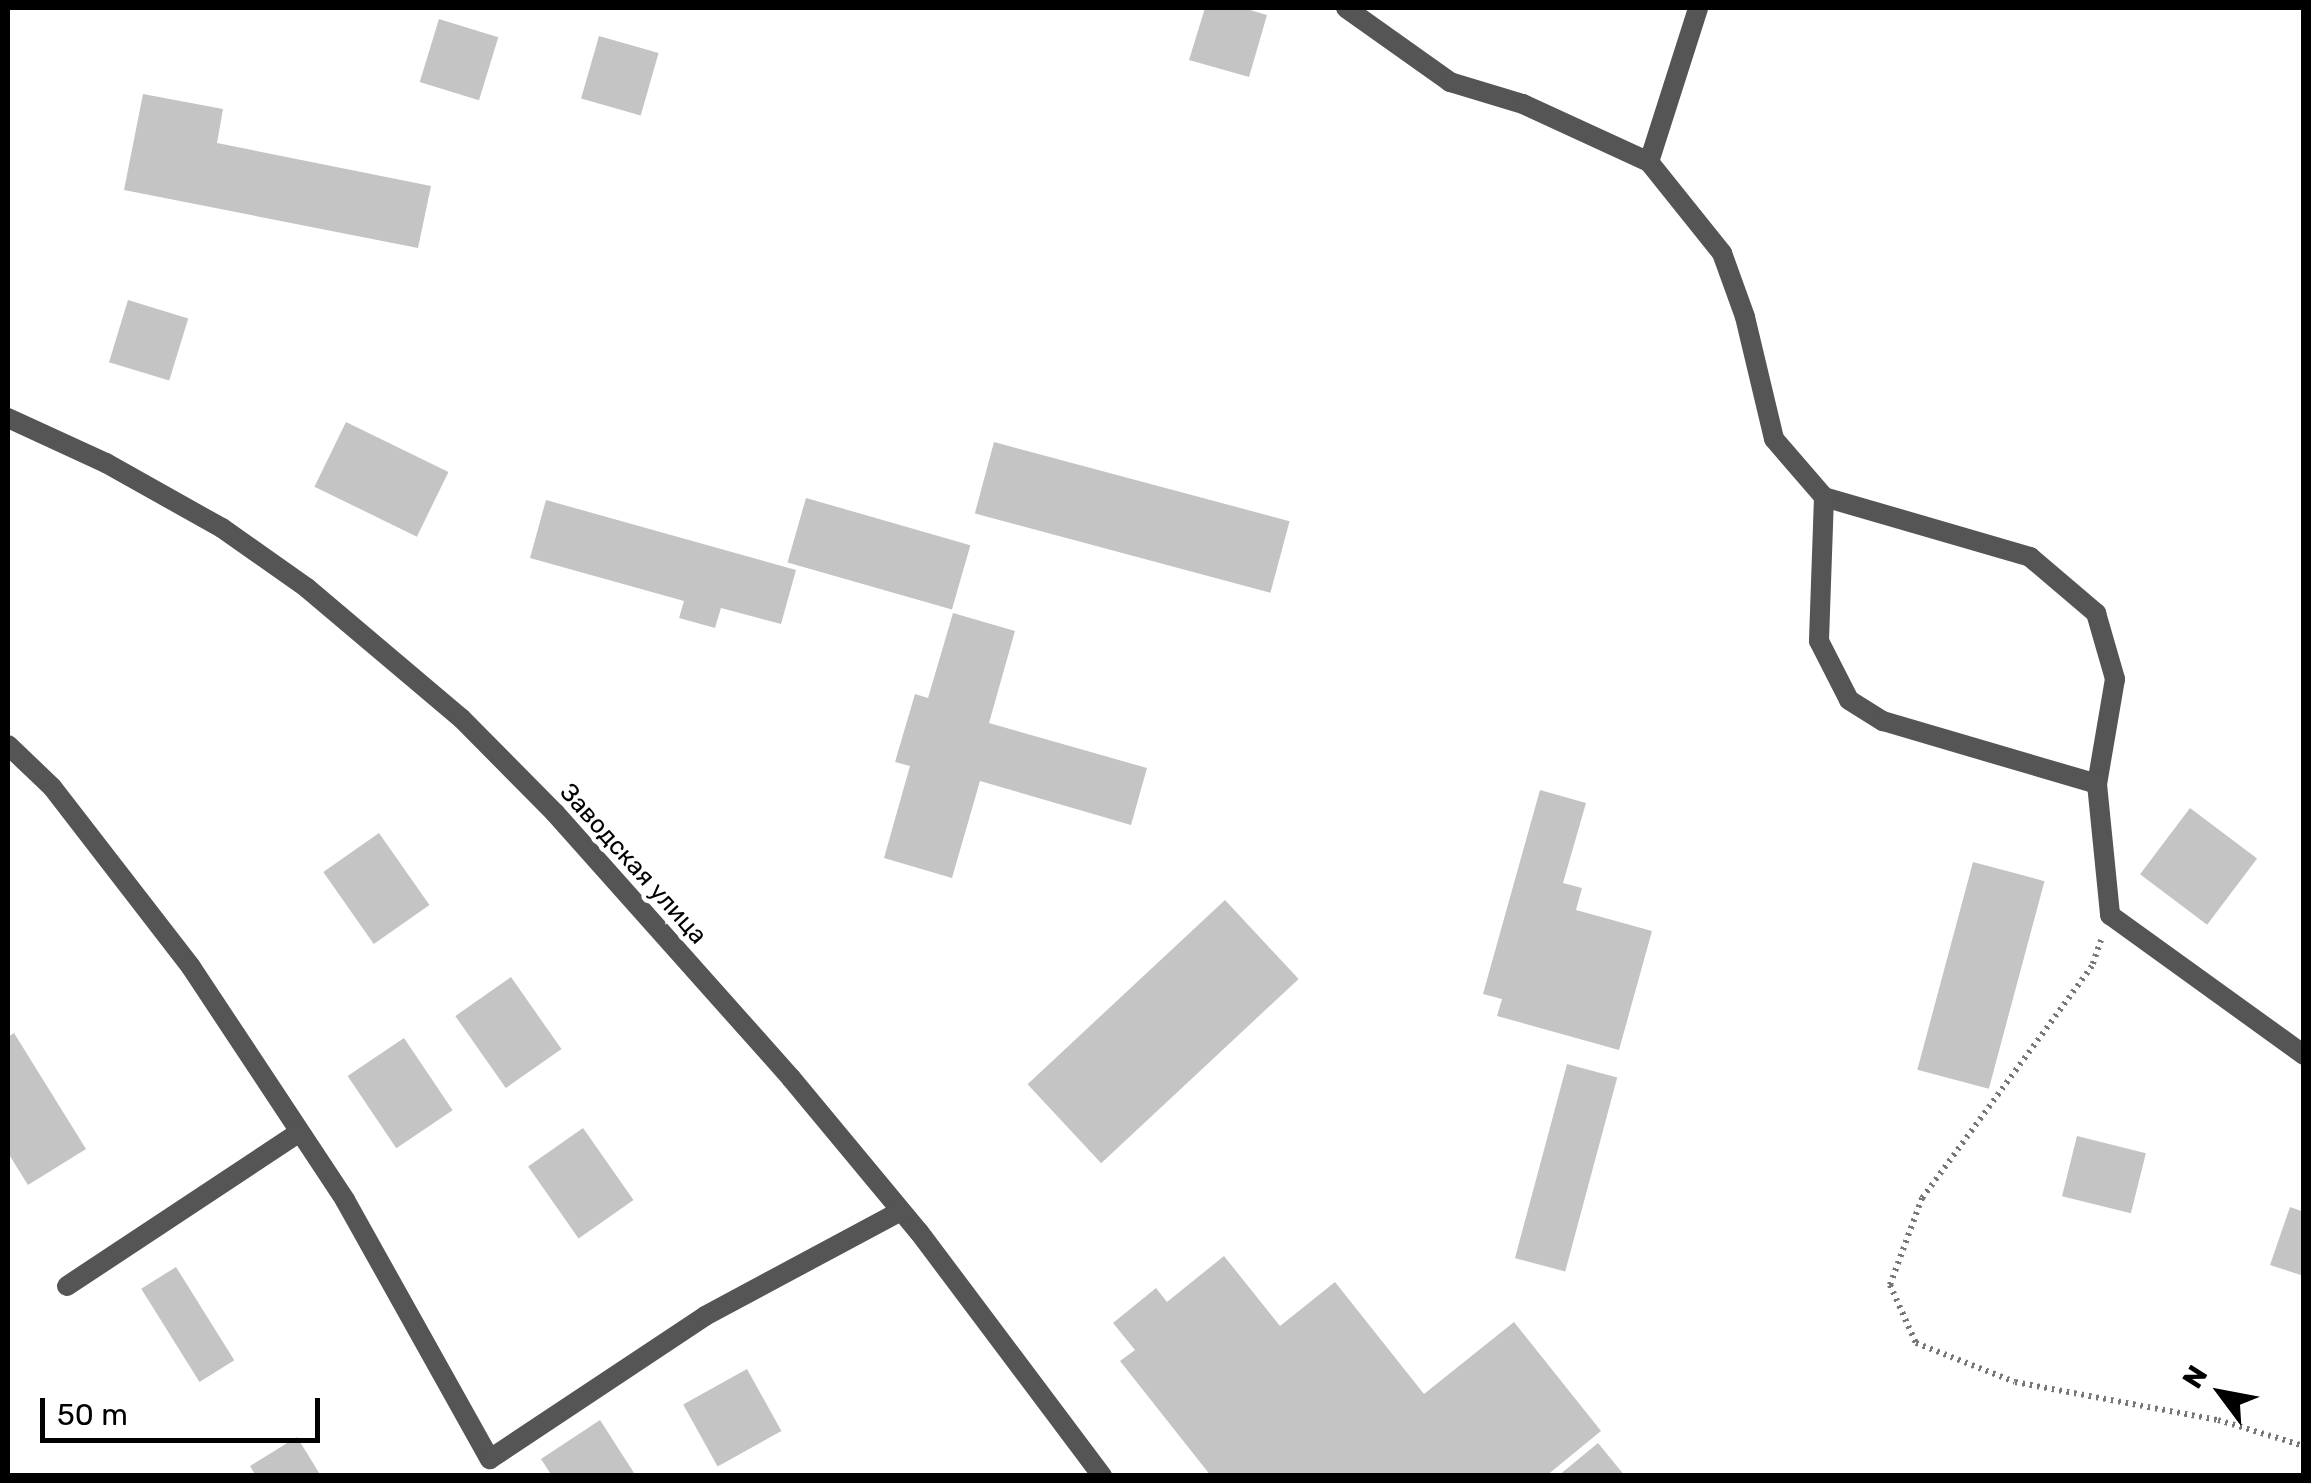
<!DOCTYPE html>
<html>
<head>
<meta charset="utf-8">
<style>
	body { margin:0 }
	#map { position:relative; width:2311px; height:1483px; overflow:hidden; background:#fff; font-family:Rubik,sans-serif }
	div>[style] { position:absolute }
	.building>* { inset:0; background:#c4c4c4; transform-origin:0 0 }
	.path>* { height:6px; margin-top:-3px; transform-origin:0; background:repeating-linear-gradient(90deg,#777 0 2.5px,transparent 0 7.5px) }
	.minor>* { height:20px; margin:-10px; padding:0 10px; transform-origin:10px; border-radius:10px; background:#555 }
	span { translate:-50% -50%; white-space:nowrap; text-align:center; line-height:1.15; -webkit-text-stroke:9px #fff; paint-order:stroke }
	.street-label { font-size:25px; color:#000 }
	.frame { position:absolute; inset:0; border:10px solid #000; pointer-events:none }
	.north { position:absolute; left:2171px; top:1343px; width:100px; height:100px; -webkit-text-stroke:8px #fff; paint-order:stroke; rotate:302deg; font-size:28px; font-weight:700; line-height:40px; text-align:center; color:#000 }
	.north::after { content:''; display:block; margin:auto; width:35px; height:45px; background:#000; clip-path:polygon(50% 0,100% 100%,50% 72%,0 100%) }
	.scale { position:absolute; left:40px; top:1398px; width:280px; height:45px; box-sizing:border-box; border:5px solid #000; border-top:0; padding-left:12px; font-size:30px; line-height:35px; white-space:nowrap; color:#000; -webkit-text-stroke:8px #fff; paint-order:stroke }
</style>
</head>
<body>
<div id="map">
	<div class="building">
		<div style="clip-path:polygon(1205px 8px,1243px 8px,1267px 15px,1249px 77px,1189px 60px)"></div>
		<div style="left:439px;top:19px;width:62px;height:66px;rotate:17deg"></div>
		<div style="left:599px;top:36px;width:62px;height:65px;rotate:16deg"></div>
		<div style="clip-path:polygon(143px 94px,223px 109px,217px 143px,431px 186px,418px 248px,124px 190px)"></div>
		<div style="left:128px;top:300px;width:63px;height:65px;rotate:17deg"></div>
		<div style="left:346px;top:422px;width:114px;height:72px;rotate:26deg"></div>
		<div style="left:994px;top:442px;width:306px;height:74px;rotate:15deg"></div>
		<div style="left:806px;top:498px;width:171px;height:67px;rotate:16deg"></div>
		<div style="clip-path:polygon(546px 500px,796px 570px,781px 624px,721px 608px,715px 628px,679px 618px,684px 601px,530px 558px)"></div>
		<div style="clip-path:polygon(953px 613px,1015px 631px,989px 723px,1147px 768px,1131px 825px,980px 781px,952px 878px,884px 858px,910px 766px,895px 762px,915px 694px,928px 698px)"></div>
		<div style="clip-path:polygon(1540px 790px,1586px 803px,1563px 883px,1582px 888px,1576px 910px,1652px 931px,1619px 1050px,1497px 1016px,1502px 999px,1483px 994px)"></div>
		<div style="left:2190px;top:808px;width:84px;height:83px;rotate:37deg"></div>
		<div style="left:379px;top:833px;width:88px;height:68px;rotate:55deg"></div>
		<div style="left:1973px;top:862px;width:74px;height:215px;rotate:15deg"></div>
		<div style="left:1225px;top:900px;width:108px;height:270px;rotate:47deg"></div>
		<div style="left:511px;top:977px;width:88px;height:68px;rotate:55deg"></div>
		<div style="clip-path:polygon(14px 1033px,86px 1149px,28px 1185px,8px 1153px,8px 1037px)"></div>
		<div style="left:404px;top:1038px;width:87px;height:68px;rotate:56deg"></div>
		<div style="left:1567px;top:1064px;width:52px;height:201px;rotate:15deg"></div>
		<div style="left:583px;top:1128px;width:88px;height:67px;rotate:55deg"></div>
		<div style="left:2077px;top:1136px;width:71px;height:62px;rotate:14deg"></div>
		<div style="clip-path:polygon(2290px 1207px,2304px 1212px,2304px 1276px,2270px 1265px)"></div>
		<div style="clip-path:polygon(1224px 1256px,1280px 1326px,1335px 1282px,1424px 1394px,1514px 1322px,1601px 1431px,1546px 1476px,1211px 1476px,1120px 1361px,1135px 1350px,1113px 1323px,1156px 1288px,1167px 1302px)"></div>
		<div style="left:176px;top:1267px;width:110px;height:41px;rotate:58deg"></div>
		<div style="left:747px;top:1369px;width:71px;height:73px;rotate:61deg"></div>
		<div style="clip-path:polygon(600px 1420px,636px 1476px,552px 1476px,541px 1459px)"></div>
		<div style="clip-path:polygon(297px 1437px,321px 1476px,256px 1476px,250px 1466px)"></div>
		<div style="clip-path:polygon(1598px 1443px,1625px 1476px,1558px 1476px)"></div>
	</div>
	<div class="path">
		<div style="left:2101px;top:940px;width:28px;rotate:109deg"></div>
		<div style="left:2092px;top:966px;width:288px;rotate:126.2deg"></div>
		<div style="left:1922px;top:1198px;width:93px;rotate:110.2deg"></div>
		<div style="left:1890px;top:1285px;width:64px;rotate:65.9deg"></div>
		<div style="left:1916px;top:1343px;width:106px;rotate:21.5deg"></div>
		<div style="left:2015px;top:1382px;width:207px;rotate:10.6deg"></div>
		<div style="left:2218px;top:1420px;width:90px;rotate:16.8deg"></div>
	</div>
	<div class="minor">
		<div style="left:1346px;top:8px;width:128px;rotate:35.4deg"></div>
		<div style="left:1450px;top:82px;width:76px;rotate:16.8deg"></div>
		<div style="left:1523px;top:104px;width:139px;rotate:24.7deg"></div>
		<div style="left:1649px;top:162px;width:117px;rotate:51.3deg"></div>
		<div style="left:1722px;top:253px;width:68px;rotate:70.2deg"></div>
		<div style="left:1745px;top:317px;width:125px;rotate:76.6deg"></div>
		<div style="left:1774px;top:439px;width:77px;rotate:49.2deg"></div>
		<div style="left:1824px;top:497px;width:215px;rotate:16.2deg"></div>
		<div style="left:2030px;top:557px;width:87px;rotate:40.3deg"></div>
		<div style="left:2096px;top:613px;width:69px;rotate:73.9deg"></div>
		<div style="left:2115px;top:679px;width:107px;rotate:99.7deg"></div>
		<div style="left:2097px;top:784px;width:132px;rotate:84.3deg"></div>
		<div style="left:2110px;top:915px;width:239px;rotate:35.8deg"></div>
		<div style="left:1649px;top:162px;width:162px;rotate:-72.3deg"></div>
		<div style="left:8px;top:418px;width:108px;rotate:24.7deg"></div>
		<div style="left:106px;top:463px;width:133px;rotate:29.3deg"></div>
		<div style="left:222px;top:528px;width:104px;rotate:35.2deg"></div>
		<div style="left:307px;top:588px;width:202px;rotate:40.2deg"></div>
		<div style="left:461px;top:718px;width:134px;rotate:45.3deg"></div>
		<div style="left:555px;top:813px;width:355px;rotate:48.3deg"></div>
		<div style="left:791px;top:1078px;width:200px;rotate:50.3deg"></div>
		<div style="left:919px;top:1232px;width:305px;rotate:53.1deg"></div>
		<div style="left:1824px;top:497px;width:144px;rotate:92deg"></div>
		<div style="left:1819px;top:641px;width:66px;rotate:63deg"></div>
		<div style="left:1849px;top:700px;width:40px;rotate:32deg"></div>
		<div style="left:1883px;top:721px;width:223px;rotate:16.4deg"></div>
		<div style="left:8px;top:745px;width:61px;rotate:43.7deg"></div>
		<div style="left:52px;top:787px;width:227px;rotate:52.3deg"></div>
		<div style="left:191px;top:967px;width:279px;rotate:56.5deg"></div>
		<div style="left:345px;top:1200px;width:297px;rotate:60.8deg"></div>
		<div style="left:490px;top:1459px;width:258px;rotate:-33.6deg"></div>
		<div style="left:705px;top:1316px;width:222px;rotate:-28.2deg"></div>
		<div style="left:67px;top:1286px;width:277px;rotate:-33.5deg"></div>
	</div>
	<div class="street-label">
		<span style="left:633px;top:864px;rotate:48deg">Заводская улица</span>
	</div>
	<div class="frame"></div>
	<div class="north">N</div>
	<div class="scale">50 m</div>
</div>
</body>
</html>
